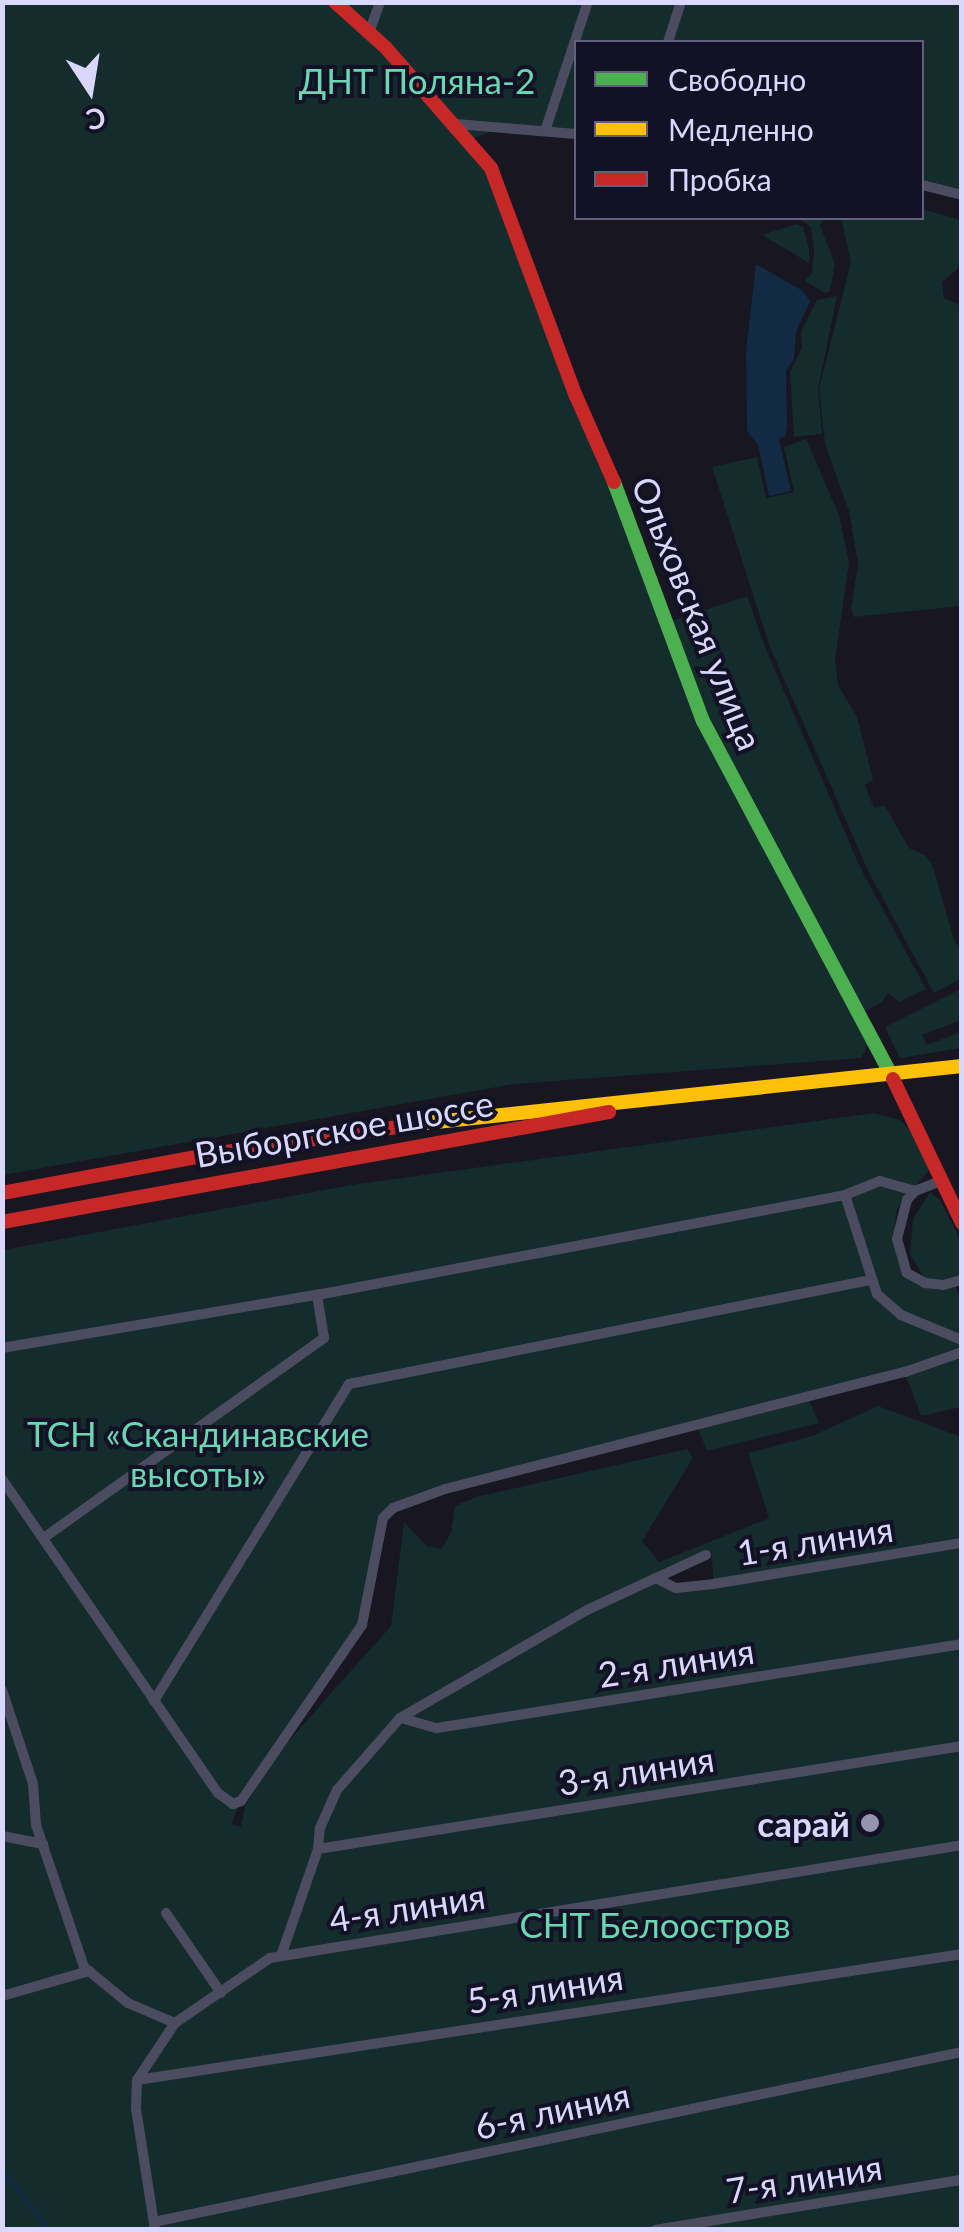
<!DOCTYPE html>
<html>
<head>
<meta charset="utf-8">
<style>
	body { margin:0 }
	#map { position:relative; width:964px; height:2232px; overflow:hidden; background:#171621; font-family:Lato,sans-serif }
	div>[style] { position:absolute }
	.green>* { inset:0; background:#142c2b }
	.water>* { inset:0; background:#122a44 }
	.stream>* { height:4px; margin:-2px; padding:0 2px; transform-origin:2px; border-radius:2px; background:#122a44 }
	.street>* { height:10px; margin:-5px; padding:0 5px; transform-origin:5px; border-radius:5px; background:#4c4c61 }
	.fast>* { height:14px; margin:-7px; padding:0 7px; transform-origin:7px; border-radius:7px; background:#4caf50 }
	.slow>* { height:14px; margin:-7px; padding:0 7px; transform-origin:7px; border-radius:7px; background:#ffc107 }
	.jam>* { height:14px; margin:-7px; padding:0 7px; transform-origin:7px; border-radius:7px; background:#c62828 }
	.dots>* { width:28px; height:28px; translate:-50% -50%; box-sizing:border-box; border:5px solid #131126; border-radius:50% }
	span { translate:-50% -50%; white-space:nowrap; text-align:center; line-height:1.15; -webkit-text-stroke:8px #131126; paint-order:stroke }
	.park-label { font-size:35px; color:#69d8b1 }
	.street-label { font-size:35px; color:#d9d8fc }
	.poi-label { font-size:35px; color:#d9d8fc; font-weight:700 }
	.right { translate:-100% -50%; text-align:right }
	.frame { position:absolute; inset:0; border:5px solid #d9d8fc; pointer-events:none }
	.legend { position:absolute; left:574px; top:40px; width:350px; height:180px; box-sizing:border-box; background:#131126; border:2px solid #62617c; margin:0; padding:12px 18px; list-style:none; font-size:30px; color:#d9d8fc }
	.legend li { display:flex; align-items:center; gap:20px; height:50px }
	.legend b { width:50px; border:2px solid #62617c }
	.north { position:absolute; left:40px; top:40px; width:100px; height:100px; -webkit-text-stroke:8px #131126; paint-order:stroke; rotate:168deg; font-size:28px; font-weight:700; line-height:40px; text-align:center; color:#d9d8fc }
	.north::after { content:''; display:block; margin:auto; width:35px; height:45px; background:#d9d8fc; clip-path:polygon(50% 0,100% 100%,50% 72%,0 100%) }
</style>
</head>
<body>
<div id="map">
	<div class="green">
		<div style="clip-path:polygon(3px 3px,961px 3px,961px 195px,922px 185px,922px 42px,576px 42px,576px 134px,500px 128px,469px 140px,489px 164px,668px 622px,747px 596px,765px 647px,861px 869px,926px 989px,899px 1002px,888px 993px,882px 1002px,862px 1013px,873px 1036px,861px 1058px,514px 1084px,3px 1175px)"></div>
		<div style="clip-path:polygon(922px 209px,961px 220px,961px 266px,942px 282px,944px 298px,961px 306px,961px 606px,854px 617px,851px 609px,858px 564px,849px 511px,825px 444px,819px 389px,851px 262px,841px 218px,922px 218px)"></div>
		<div style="clip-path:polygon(798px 218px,824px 218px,820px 225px,835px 264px,830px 291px,825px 293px,805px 281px,812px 273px,814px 251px,811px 227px)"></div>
		<div style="clip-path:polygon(797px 224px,803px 227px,809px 249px,809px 263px,762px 235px)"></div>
		<div style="clip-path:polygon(837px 296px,818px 389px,822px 434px,794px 437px,790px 372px,802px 348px,801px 332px,817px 300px)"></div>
		<div style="clip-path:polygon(806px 439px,839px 515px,849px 563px,835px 660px,838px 685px,857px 717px,873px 780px,865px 785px,874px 808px,885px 806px,909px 848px,925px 855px,932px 864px,955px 943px,961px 947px,961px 979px,934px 993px,869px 873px,770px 647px,712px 467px,757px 457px,766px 498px,794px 492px,784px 447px)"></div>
		<div style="clip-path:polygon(961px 989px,961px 1020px,922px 1035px,927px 1045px,961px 1032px,961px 1048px,900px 1058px,885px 1027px)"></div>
		<div style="clip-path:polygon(evenodd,874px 1113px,900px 1120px,916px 1137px,928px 1163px,928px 1171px,897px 1209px,893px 1240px,904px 1275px,954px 1284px,961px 1298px,961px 1407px,921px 1416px,905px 1373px,808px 1398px,819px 1423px,707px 1451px,698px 1428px,409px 1500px,383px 1519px,362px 1625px,241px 1801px,231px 1824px,241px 1827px,245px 1806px,277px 1754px,391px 1626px,404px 1522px,427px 1546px,442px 1549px,451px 1532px,455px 1506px,476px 1497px,687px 1449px,693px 1458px,642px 1541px,659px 1562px,769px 1518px,748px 1453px,812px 1436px,878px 1406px,961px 1437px,961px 2229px,3px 2230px,3px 1250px,351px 1185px,874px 1113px,711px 1552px,714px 1584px,676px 1588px,655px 1578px,711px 1552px)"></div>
		<div style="clip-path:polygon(930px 1192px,940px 1200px,961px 1241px,961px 1277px,943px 1283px,925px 1279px,910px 1254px,913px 1219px)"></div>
	</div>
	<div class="water">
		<div style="clip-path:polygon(756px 264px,803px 291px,810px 301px,796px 332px,794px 359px,786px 371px,787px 427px,785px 436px,779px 439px,791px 491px,769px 496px,758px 445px,747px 431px,746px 351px)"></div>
	</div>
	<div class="stream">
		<div style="left:2px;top:2170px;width:76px;rotate:51.9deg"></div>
	</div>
	<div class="street">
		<div style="left:370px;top:30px;width:30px;rotate:-70deg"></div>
		<div style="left:668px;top:42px;width:42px;rotate:-72deg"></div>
		<div style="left:456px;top:124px;width:120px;rotate:4.8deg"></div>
		<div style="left:545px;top:131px;width:136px;rotate:-71.6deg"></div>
		<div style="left:922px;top:185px;width:41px;rotate:14deg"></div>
		<div style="left:941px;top:1181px;width:28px;rotate:159deg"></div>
		<div style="left:915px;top:1191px;width:12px;rotate:132deg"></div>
		<div style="left:907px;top:1200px;width:40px;rotate:104.4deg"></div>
		<div style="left:897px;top:1239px;width:35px;rotate:74deg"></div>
		<div style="left:907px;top:1273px;width:21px;rotate:29deg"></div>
		<div style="left:925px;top:1283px;width:18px;rotate:6deg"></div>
		<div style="left:943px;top:1285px;width:20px;rotate:-15deg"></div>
		<div style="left:845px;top:1195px;width:104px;rotate:72.1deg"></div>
		<div style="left:877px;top:1294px;width:32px;rotate:41deg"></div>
		<div style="left:901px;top:1315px;width:66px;rotate:22.3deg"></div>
		<div style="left:2px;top:1348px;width:319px;rotate:-9.6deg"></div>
		<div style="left:317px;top:1295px;width:537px;rotate:-10.72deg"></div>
		<div style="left:845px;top:1195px;width:38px;rotate:-22deg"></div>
		<div style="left:880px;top:1181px;width:36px;rotate:16deg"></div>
		<div style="left:2px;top:1479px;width:381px;rotate:55.5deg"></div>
		<div style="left:218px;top:1793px;width:19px;rotate:36deg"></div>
		<div style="left:233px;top:1804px;width:9px;rotate:-21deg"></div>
		<div style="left:241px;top:1801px;width:214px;rotate:-55.5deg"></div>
		<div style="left:362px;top:1625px;width:109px;rotate:-78.9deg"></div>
		<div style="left:383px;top:1518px;width:14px;rotate:-45deg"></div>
		<div style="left:393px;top:1508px;width:55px;rotate:-20.1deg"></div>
		<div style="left:445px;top:1489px;width:475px;rotate:-14.3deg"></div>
		<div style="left:905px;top:1372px;width:60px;rotate:-19.3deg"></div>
		<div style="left:45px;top:1537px;width:343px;rotate:-35.5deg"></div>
		<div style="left:324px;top:1338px;width:44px;rotate:-99.2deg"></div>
		<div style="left:656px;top:1578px;width:55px;rotate:-24.7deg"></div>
		<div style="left:2px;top:1690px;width:99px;rotate:71.7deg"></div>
		<div style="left:33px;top:1784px;width:41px;rotate:85.8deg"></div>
		<div style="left:36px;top:1825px;width:150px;rotate:71.3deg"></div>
		<div style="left:84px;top:1967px;width:57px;rotate:39.3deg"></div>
		<div style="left:128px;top:2003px;width:51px;rotate:23.1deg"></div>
		<div style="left:154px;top:1701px;width:372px;rotate:-58.4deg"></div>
		<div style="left:349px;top:1384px;width:531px;rotate:-11.29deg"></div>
		<div style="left:401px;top:1718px;width:37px;rotate:16deg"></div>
		<div style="left:437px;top:1728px;width:532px;rotate:-9.09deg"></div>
		<div style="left:2px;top:1836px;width:42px;rotate:11deg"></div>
		<div style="left:318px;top:1849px;width:652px;rotate:-9.09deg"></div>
		<div style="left:166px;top:1913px;width:97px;rotate:55.5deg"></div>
		<div style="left:281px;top:1956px;width:113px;rotate:-70.9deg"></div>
		<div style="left:318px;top:1849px;width:21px;rotate:-85deg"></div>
		<div style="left:320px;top:1828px;width:42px;rotate:-65.9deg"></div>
		<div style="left:337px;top:1790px;width:96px;rotate:-48.8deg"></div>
		<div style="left:400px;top:1718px;width:216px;rotate:-30deg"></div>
		<div style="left:587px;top:1610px;width:76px;rotate:-24.9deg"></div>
		<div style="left:656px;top:1578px;width:22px;rotate:27deg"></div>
		<div style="left:676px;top:1588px;width:37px;rotate:-6deg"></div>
		<div style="left:713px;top:1584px;width:252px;rotate:-9.4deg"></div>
		<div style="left:2px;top:1996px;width:91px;rotate:-16deg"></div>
		<div style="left:137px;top:2080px;width:835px;rotate:-8.68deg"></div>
		<div style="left:154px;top:2222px;width:826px;rotate:-11.88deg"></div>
		<div style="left:155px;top:2230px;width:123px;rotate:-98.9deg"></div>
		<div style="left:136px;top:2108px;width:28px;rotate:-88deg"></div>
		<div style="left:137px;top:2080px;width:69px;rotate:-56.3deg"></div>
		<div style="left:175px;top:2023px;width:115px;rotate:-34.4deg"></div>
		<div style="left:270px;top:1958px;width:701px;rotate:-9.27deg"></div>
		<div style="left:655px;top:2230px;width:311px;rotate:-9.3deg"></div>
	</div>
	<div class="fast">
		<div style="left:614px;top:482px;width:255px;rotate:69.6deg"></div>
		<div style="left:703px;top:721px;width:405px;rotate:62deg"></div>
	</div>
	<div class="slow">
		<div style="left:417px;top:1124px;width:548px;rotate:-6.07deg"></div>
	</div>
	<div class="jam">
		<div style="left:335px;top:2px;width:69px;rotate:42deg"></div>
		<div style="left:386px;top:48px;width:159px;rotate:48.8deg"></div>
		<div style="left:491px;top:168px;width:243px;rotate:69.6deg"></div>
		<div style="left:576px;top:396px;width:94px;rotate:66.2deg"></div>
		<div style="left:893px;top:1079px;width:160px;rotate:64.4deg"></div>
		<div style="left:2px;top:1193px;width:214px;rotate:-10.5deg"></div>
		<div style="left:212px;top:1154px;width:207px;rotate:-8.3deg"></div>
		<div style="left:2px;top:1222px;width:617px;rotate:-10.27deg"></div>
	</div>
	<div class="dots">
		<div style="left:870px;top:1823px;background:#9594af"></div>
	</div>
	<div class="park-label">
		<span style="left:417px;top:80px">ДНТ Поляна-2</span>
		<span style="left:198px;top:1453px">ТСН «Скандинавские<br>высоты»</span>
		<span style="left:655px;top:1924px">СНТ Белоостров</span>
	</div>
	<div class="street-label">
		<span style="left:698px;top:613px;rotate:68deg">Ольховская улица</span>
		<span style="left:344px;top:1128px;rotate:-10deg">Выборгское шоссе</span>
		<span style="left:815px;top:1540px;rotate:-9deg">1-я линия</span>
		<span style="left:676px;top:1662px;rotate:-9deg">2-я линия</span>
		<span style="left:636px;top:1770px;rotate:-9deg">3-я линия</span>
		<span style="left:407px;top:1907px;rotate:-9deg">4-я линия</span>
		<span style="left:545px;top:1988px;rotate:-9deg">5-я линия</span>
		<span style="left:552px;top:2110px;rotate:-12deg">6-я линия</span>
		<span style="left:804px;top:2178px;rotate:-9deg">7-я линия</span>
	</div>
	<div class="poi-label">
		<span class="right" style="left:850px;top:1823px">сарай</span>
	</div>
	<div class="frame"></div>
	<ul class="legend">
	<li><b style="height:12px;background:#4caf50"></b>Свободно</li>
	<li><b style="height:12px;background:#ffc107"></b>Медленно</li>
	<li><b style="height:12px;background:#c62828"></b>Пробка</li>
	</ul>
	<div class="north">С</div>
</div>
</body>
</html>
